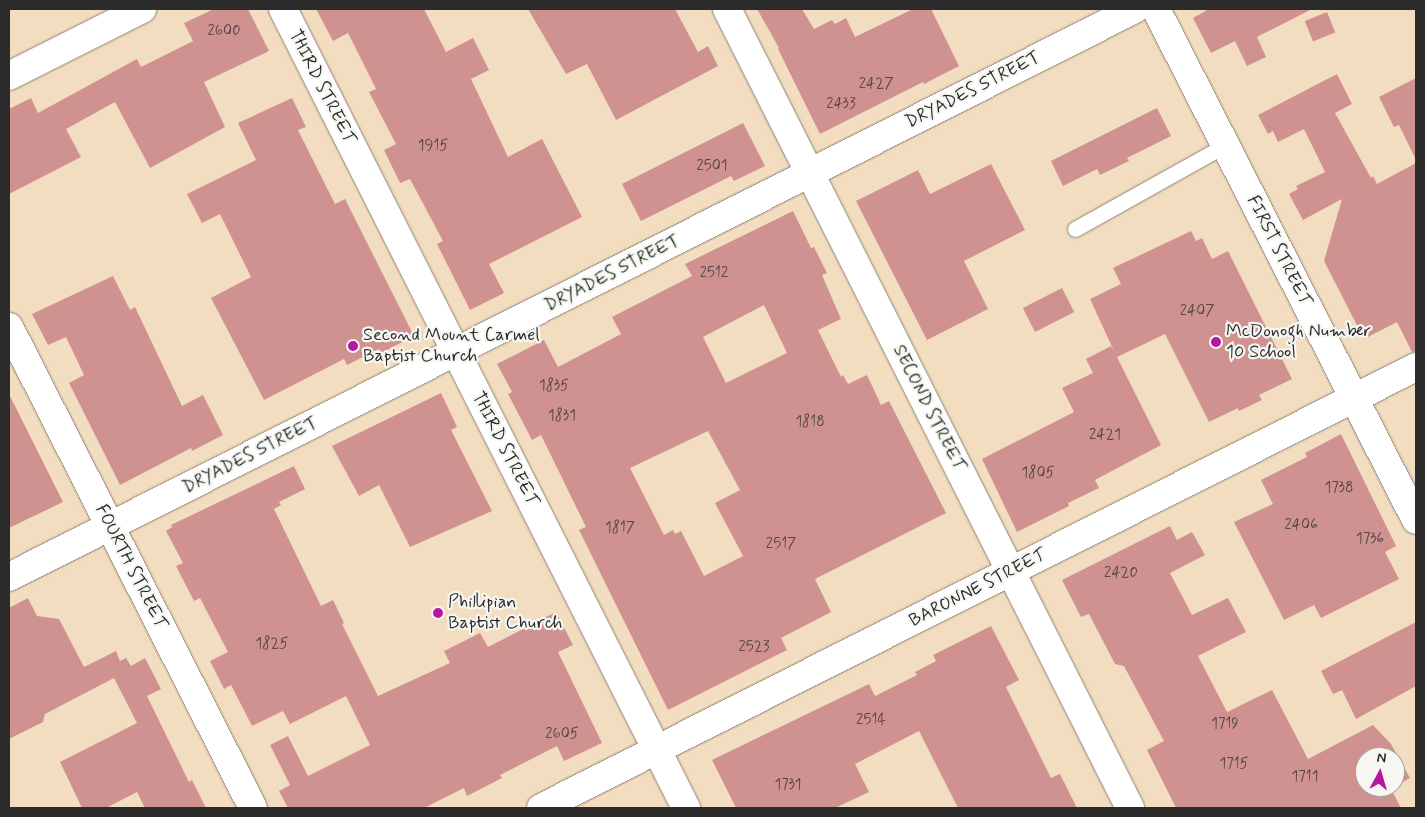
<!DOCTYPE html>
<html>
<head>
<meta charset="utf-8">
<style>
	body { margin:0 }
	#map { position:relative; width:1425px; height:817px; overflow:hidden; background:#f3ddc0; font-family:Mynerve,sans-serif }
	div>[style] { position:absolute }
	.building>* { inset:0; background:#d09291; transform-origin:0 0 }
	.roads { filter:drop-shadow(0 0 1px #8f8476) drop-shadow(0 0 1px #8f8476) }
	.service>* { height:15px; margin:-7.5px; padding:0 7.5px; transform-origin:7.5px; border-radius:7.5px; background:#fff }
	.minor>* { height:28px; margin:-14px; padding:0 14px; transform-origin:14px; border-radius:14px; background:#fff }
	.dots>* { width:14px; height:14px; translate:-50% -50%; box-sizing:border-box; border:2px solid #f6f6f2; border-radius:50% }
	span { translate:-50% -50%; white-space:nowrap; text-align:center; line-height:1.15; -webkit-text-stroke:4.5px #f6f6f2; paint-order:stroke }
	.number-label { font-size:15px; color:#544544 }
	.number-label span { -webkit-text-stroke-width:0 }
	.street-label { font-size:18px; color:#2b2b2b }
	.poi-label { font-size:18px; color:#2b2b2b }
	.left { translate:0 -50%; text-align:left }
	.frame { position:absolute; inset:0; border:10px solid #2b2b2b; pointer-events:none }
	.north { position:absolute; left:1355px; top:747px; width:50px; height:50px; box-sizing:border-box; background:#f6f6f2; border:1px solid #a5a5a2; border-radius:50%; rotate:6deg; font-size:14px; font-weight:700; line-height:20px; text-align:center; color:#2b2b2b }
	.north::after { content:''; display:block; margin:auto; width:18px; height:22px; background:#b5179e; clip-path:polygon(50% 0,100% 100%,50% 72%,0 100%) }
</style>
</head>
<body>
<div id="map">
	<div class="building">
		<div style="clip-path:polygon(214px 9px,248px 9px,269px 51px,204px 82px,225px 127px,150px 168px,115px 102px,66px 129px,81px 157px,9px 194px,9px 109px,31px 98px,38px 113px,137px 59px,141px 67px,193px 41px,184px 23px)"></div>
		<div style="clip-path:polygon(316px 9px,424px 9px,446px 52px,473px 38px,489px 70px,471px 79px,508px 157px,542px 139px,582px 217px,489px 264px,504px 293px,470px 310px,437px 244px,443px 241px,410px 179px,400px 183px,384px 150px,396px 144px,369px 92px,376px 89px,348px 33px,333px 41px)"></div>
		<div style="clip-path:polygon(528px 9px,675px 9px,698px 52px,708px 46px,718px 66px,616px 120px,587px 64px,566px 74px)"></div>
		<div style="clip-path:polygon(757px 9px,802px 9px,814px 29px,832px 20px,835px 24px,846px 18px,855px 37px,913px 9px,931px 9px,959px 66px,924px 84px,923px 82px,820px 134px,778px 49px,779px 48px)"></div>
		<div style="clip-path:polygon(1209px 9px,1312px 9px,1257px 37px,1266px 57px,1247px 66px,1235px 41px,1211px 53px,1193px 18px)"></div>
		<div style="left:1327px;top:12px;width:22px;height:24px;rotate:68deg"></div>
		<div style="clip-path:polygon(1337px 74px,1352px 104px,1335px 113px,1371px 178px,1373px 176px,1377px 184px,1416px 163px,1416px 351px,1412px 352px,1397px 322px,1364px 339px,1324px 261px,1342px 199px,1303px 220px,1289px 194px,1298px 189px,1296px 186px,1325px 172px,1304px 129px,1278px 142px,1273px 131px,1268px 134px,1258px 115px)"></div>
		<div style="clip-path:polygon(1416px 78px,1416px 160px,1399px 125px,1394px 127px,1379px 97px)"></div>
		<div style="clip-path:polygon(292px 98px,306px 127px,298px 130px,335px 204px,345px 199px,414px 336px,381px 353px,379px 349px,347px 365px,344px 359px,264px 400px,211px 298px,251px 277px,220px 214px,202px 223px,187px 194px,256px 160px,238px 123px)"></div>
		<div style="clip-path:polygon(1157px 108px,1171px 136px,1127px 158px,1129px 161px,1100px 175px,1097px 169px,1063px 186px,1051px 161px)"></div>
		<div style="clip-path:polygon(743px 123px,765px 166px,734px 181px,731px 176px,641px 221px,622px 184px)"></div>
		<div style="clip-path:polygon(991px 164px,1025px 230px,964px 261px,988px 309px,927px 340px,856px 201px,918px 170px,930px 194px)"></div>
		<div style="clip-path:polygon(evenodd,793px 211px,811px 248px,814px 247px,827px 273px,822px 275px,841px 319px,818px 330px,841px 377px,843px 375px,848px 384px,867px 375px,881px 405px,889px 401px,946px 513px,815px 579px,831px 612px,781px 638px,787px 650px,668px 710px,579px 530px,586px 527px,541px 435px,532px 440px,508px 394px,512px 392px,497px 364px,544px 340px,558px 367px,621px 334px,612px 317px,692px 276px,685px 264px,793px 211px,764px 305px,787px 353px,726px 383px,703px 337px,764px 305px,793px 211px,708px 431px,740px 490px,715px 503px,743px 556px,704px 576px,681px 531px,675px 534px,673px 530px,664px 535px,630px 468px,708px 431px)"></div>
		<div style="clip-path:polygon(1191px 231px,1196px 241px,1202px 238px,1212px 259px,1228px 251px,1292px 379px,1259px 395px,1262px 400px,1239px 411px,1238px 408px,1209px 422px,1165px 334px,1117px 357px,1161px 445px,1095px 480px,1099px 488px,1068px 503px,1069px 506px,1017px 532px,982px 459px,1074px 412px,1062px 388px,1093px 373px,1086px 359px,1111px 346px,1114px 351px,1090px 299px,1121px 284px,1113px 268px)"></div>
		<div style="clip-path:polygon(113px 276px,130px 310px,135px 307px,182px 406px,203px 395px,223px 435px,192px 451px,191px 448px,120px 485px,69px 383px,84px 375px,66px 337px,48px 345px,32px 314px)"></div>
		<div style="left:1062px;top:288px;width:27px;height:44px;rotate:63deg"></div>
		<div style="clip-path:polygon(441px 393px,457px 427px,451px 430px,492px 511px,410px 547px,379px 485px,359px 496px,332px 446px)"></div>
		<div style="clip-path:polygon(9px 394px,63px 502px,9px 528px)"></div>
		<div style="clip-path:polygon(1341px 434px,1396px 546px,1385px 552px,1399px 579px,1321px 618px,1314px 605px,1284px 620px,1234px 522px,1273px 504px,1261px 480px,1307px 457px,1305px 453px)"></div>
		<div style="clip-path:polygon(294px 466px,305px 489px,279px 502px,281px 505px,274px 509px,321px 606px,333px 600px,344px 623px,342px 624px,378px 696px,450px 663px,444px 651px,480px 633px,488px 647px,556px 612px,573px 645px,558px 652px,602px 743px,564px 761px,557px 746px,500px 775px,502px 778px,467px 796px,464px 788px,424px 808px,288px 808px,279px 791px,290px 785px,270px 745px,288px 736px,308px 776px,370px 745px,346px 696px,290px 724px,283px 711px,252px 726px,231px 685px,224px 689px,210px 661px,228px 652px,200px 598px,194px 601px,176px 566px,183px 563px,166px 531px,172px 527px,171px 525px)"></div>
		<div style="clip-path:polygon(evenodd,1170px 526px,1177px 540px,1192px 532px,1205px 555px,1170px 573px,1192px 615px,1228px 598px,1246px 632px,1198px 656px,1227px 712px,1272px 690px,1308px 759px,1373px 725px,1391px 744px,1410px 778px,1391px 789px,1401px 808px,1176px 808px,1147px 750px,1164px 741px,1124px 666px,1115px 664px,1089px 614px,1081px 617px,1062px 580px,1170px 526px,1365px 757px,1395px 757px,1395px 787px,1365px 787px,1365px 757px)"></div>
		<div style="clip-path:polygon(28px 598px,37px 616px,59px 619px,84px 667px,116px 651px,120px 661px,126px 658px,131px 666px,145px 658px,161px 689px,147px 696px,189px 782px,192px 780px,206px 808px,145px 808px,137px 792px,106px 808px,82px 808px,60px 762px,137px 723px,114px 678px,45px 714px,43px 722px,9px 739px,9px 608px)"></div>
		<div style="clip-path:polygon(1416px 622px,1416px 686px,1356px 719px,1342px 690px,1333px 694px,1321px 671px)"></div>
		<div style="clip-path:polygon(991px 626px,1019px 680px,1006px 687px,1051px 778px,1060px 774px,1077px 808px,958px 808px,919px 731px,855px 764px,869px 792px,835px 808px,736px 808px,712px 760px,869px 684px,875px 696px,917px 675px,915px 672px,936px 661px,933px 655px)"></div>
	</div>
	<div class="roads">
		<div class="service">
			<div style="left:1075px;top:229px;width:172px;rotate:-29.2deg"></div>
		</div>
		<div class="minor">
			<div style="left:283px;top:9px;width:895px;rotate:63.23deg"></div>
			<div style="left:727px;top:9px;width:895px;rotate:63.23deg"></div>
			<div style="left:1156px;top:9px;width:573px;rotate:63.03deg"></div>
			<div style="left:9px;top:76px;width:149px;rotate:-26.7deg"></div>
			<div style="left:9px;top:327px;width:539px;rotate:63.1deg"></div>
			<div style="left:9px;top:577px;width:1261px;rotate:-26.77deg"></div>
			<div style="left:541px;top:808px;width:980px;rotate:-26.75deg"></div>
		</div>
	</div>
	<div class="dots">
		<div style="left:1216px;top:342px;background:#b5179e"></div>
		<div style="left:353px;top:346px;background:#b5179e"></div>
		<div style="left:438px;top:613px;background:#b5179e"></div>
	</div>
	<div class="number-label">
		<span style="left:224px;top:32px">2600</span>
		<span style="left:876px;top:85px">2427</span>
		<span style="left:841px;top:105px">2433</span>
		<span style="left:433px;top:147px">1915</span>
		<span style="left:712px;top:167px">2501</span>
		<span style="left:714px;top:274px">2512</span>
		<span style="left:1197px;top:312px">2407</span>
		<span style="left:554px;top:387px">1835</span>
		<span style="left:562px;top:417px">1831</span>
		<span style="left:810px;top:423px">1818</span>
		<span style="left:1105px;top:436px">2421</span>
		<span style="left:1038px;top:474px">1805</span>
		<span style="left:1339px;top:489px">1738</span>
		<span style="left:1301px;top:526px">2406</span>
		<span style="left:620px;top:529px">1817</span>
		<span style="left:1370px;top:540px">1736</span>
		<span style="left:781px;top:545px">2517</span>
		<span style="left:1121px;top:574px">2420</span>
		<span style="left:272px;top:645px">1825</span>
		<span style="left:754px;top:648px">2523</span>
		<span style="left:871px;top:721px">2514</span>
		<span style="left:1225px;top:725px">1719</span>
		<span style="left:562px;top:735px">2605</span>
		<span style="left:1234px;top:765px">1715</span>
		<span style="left:1305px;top:778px">1711</span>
		<span style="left:788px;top:786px">1731</span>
	</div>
	<div class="street-label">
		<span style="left:322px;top:87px;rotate:63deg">THIRD STREET</span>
		<span style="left:973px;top:90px;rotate:-27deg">DRYADES STREET</span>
		<span style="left:1279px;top:251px;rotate:63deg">FIRST STREET</span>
		<span style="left:612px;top:273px;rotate:-27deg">DRYADES STREET</span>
		<span style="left:929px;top:408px;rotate:63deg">SECOND STREET</span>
		<span style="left:505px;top:449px;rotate:63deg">THIRD STREET</span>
		<span style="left:250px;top:455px;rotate:-27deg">DRYADES STREET</span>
		<span style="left:131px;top:567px;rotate:63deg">FOURTH STREET</span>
		<span style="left:978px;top:588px;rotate:-27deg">BARONNE STREET</span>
	</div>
	<div class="poi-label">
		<span class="left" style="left:1226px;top:342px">McDonogh Number<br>10 School</span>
		<span class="left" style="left:363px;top:346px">Second Mount Carmel<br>Baptist Church</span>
		<span class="left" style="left:448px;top:613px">Phillipian<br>Baptist Church</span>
	</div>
	<div class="frame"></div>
	<div class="north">N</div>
</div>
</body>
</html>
